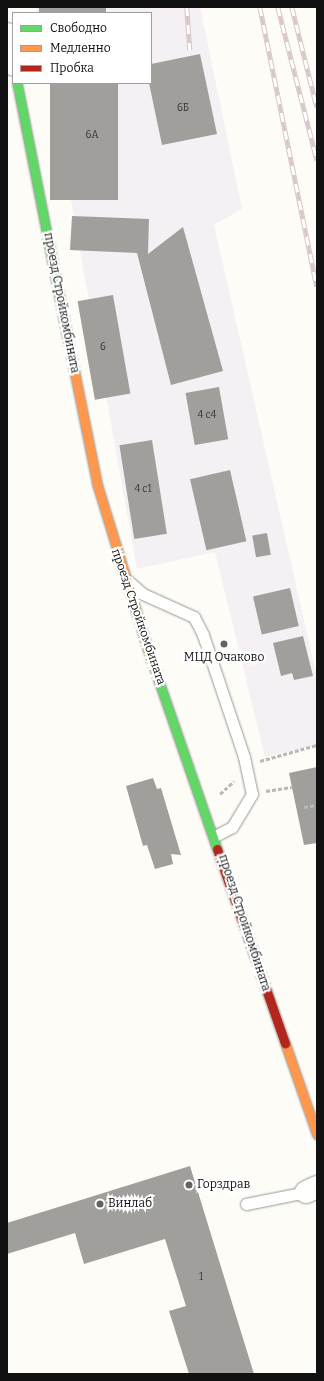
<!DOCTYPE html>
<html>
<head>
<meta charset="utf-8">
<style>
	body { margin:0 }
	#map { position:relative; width:324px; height:1381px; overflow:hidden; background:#fdfcf7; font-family:Bitter,serif }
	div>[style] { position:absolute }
	.industrial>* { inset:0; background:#f5f0f3 }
	.building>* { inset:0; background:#a19f9c; transform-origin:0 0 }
	.path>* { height:2.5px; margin-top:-1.25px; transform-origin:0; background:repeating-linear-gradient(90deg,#b9b9b8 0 4px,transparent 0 6px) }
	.roads { filter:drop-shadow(0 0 1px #979795) drop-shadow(0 0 1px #979795) }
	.lane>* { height:11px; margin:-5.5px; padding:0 5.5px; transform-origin:5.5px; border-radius:5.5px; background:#fffffe }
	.street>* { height:22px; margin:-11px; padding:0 11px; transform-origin:11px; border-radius:11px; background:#fffffe }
	.fast>* { height:9px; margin:-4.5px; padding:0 4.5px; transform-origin:4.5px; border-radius:4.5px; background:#63d668 }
	.slow>* { height:9px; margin:-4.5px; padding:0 4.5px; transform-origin:4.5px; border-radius:4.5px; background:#ff974d }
	.jam>* { height:9px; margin:-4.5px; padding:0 4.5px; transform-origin:4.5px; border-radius:4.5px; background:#b3261e }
	.rail>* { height:4.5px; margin-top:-2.25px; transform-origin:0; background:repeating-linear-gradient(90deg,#fff 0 9px,#d9c6c7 0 18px); box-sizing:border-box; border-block:1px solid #d9c6c7 }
	.dots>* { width:11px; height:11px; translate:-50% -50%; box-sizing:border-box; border:2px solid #fff; border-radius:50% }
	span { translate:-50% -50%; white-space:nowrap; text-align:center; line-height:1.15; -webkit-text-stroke:4px #fff; paint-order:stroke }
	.number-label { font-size:10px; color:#353434 }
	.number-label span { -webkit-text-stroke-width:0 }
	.street-label { font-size:12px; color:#111 }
	.poi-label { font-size:12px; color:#111 }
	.left { translate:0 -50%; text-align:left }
	.frame { position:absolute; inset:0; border:8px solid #111; pointer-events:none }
	.legend { position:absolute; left:12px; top:12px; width:140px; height:72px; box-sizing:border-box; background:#fff; border:1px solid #a0a0a0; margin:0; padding:5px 7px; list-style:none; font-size:12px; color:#111 }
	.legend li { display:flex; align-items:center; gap:8px; height:20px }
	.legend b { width:20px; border:1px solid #a0a0a0 }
</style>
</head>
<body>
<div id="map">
	<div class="industrial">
		<div style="clip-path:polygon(36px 7px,200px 7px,242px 209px,214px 225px,317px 677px,317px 745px,265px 757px,215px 552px,137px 569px,50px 83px,151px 83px,151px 13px,37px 13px)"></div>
	</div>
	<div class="building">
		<div style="left:39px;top:7px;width:67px;height:6px"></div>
		<div style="clip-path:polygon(200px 54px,217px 134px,162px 145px,149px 83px,151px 64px)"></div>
		<div style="left:50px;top:83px;width:68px;height:117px"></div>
		<div style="clip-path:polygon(72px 216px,149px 219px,148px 254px,183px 227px,223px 371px,171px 385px,137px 253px,70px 250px)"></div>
		<div style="left:113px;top:295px;width:100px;height:36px;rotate:80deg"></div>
		<div style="left:219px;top:387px;width:53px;height:34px;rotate:80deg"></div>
		<div style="left:152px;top:440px;width:95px;height:33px;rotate:81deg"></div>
		<div style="left:230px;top:470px;width:73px;height:41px;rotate:77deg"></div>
		<div style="left:267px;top:533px;width:22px;height:15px;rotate:80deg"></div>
		<div style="left:290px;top:588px;width:39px;height:38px;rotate:77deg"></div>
		<div style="clip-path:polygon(303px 636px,313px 676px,294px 680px,292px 673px,281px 676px,273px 643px)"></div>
		<div style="clip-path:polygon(317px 767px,317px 843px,304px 845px,289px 773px)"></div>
		<div style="clip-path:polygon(153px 778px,157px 789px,161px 788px,181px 855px,171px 854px,173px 864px,155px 869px,147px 845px,143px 846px,126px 786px)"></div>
		<div style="clip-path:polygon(190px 1166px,229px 1293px,254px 1374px,189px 1374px,169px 1311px,186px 1306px,165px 1239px,84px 1264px,75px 1233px,7px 1254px,7px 1223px)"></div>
	</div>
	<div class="path">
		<div style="left:260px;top:761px;width:59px;rotate:-15.7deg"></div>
		<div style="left:266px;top:791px;width:26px;rotate:-9deg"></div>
		<div style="left:220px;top:794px;width:19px;rotate:-43deg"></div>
		<div style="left:304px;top:807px;width:13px;rotate:-9deg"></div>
	</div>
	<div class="roads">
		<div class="lane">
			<div style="left:128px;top:581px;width:20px;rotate:41deg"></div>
			<div style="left:143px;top:594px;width:56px;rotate:24.3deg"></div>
			<div style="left:194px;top:617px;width:20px;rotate:63deg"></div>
			<div style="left:203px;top:635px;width:129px;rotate:71.4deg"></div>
			<div style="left:244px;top:757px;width:38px;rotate:78deg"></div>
			<div style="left:252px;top:794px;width:39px;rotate:121deg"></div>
			<div style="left:232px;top:827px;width:19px;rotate:152deg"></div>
			<div style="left:246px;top:1204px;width:61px;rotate:-11.3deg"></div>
		</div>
		<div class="street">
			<div style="left:7px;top:34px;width:31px;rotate:79deg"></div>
			<div style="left:306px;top:1192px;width:12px;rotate:-24deg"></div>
		</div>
		<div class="fast">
			<div style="left:17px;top:83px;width:247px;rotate:78.8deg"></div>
			<div style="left:148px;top:650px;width:211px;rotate:70.9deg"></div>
		</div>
		<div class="slow">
			<div style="left:65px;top:325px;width:162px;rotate:78.6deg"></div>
			<div style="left:97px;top:484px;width:174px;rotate:72.9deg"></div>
			<div style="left:285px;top:1043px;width:97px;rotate:70.8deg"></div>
		</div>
		<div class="jam">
			<div style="left:217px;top:849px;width:206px;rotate:70.7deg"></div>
		</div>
	</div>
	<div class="rail">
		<div style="left:187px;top:7px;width:43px;rotate:86deg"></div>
		<div style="left:260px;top:7px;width:285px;rotate:78.5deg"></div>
		<div style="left:278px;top:7px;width:158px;rotate:75.7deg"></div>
		<div style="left:292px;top:7px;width:103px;rotate:76deg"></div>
	</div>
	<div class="dots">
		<div style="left:224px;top:644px;background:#646362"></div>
		<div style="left:189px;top:1185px;background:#646362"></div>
		<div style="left:100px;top:1204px;background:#646362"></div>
	</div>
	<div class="number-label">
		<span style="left:183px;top:109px">6Б</span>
		<span style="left:92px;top:136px">6А</span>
		<span style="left:103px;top:348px">6</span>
		<span style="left:207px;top:416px">4 с4</span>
		<span style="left:143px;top:490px">4 с1</span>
		<span style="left:201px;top:1278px">1</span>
	</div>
	<div class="street-label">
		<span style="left:61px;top:303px;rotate:79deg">проезд Стройкомбината</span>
		<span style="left:138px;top:617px;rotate:71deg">проезд Стройкомбината</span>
		<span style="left:244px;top:923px;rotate:72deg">проезд Стройкомбината</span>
	</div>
	<div class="poi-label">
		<span style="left:224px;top:658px">МЦД Очаково</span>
		<span class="left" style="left:197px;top:1185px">Горздрав</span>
		<span class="left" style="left:108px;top:1204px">Винлаб</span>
	</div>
	<div class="frame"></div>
	<ul class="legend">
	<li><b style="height:5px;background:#63d668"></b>Свободно</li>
	<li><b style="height:5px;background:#ff974d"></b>Медленно</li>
	<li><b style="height:5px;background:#b3261e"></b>Пробка</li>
	</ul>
</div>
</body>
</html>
